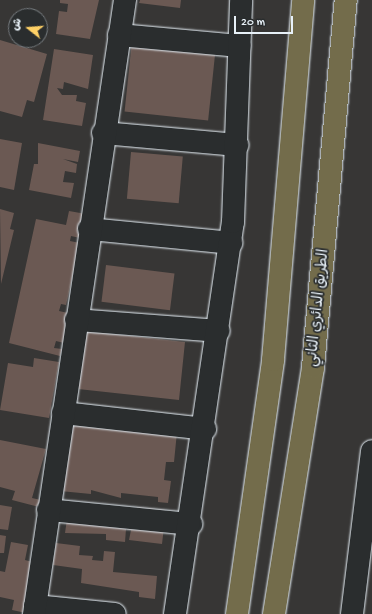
<!DOCTYPE html>
<html>
<head>
<meta charset="utf-8">
<style>
	body { margin:0 }
	#map { position:relative; width:372px; height:614px; overflow:hidden; background:#373635; font-family:"Gochi Hand","Playpen Sans Arabic",sans-serif }
	div>[style] { position:absolute }
	.building>* { inset:0; background:#6b5953; transform-origin:0 0 }
	.roads { filter:drop-shadow(0 0 1px #e8f1f8) drop-shadow(0 0 1px #e8f1f8) }
	.minor>* { height:22px; margin:-11px; padding:0 11px; transform-origin:11px; border-radius:11px; background:#2a2d2e }
	.highway>* { height:22px; margin:-11px; padding:0 11px; transform-origin:11px; border-radius:11px; background:#736c4b }
	span { translate:-50% -50%; white-space:nowrap; text-align:center; line-height:1.15; -webkit-text-stroke:3.5px #2a2d2e; paint-order:stroke }
	.street-label { font-size:15px; color:#e8f1f8 }
	.north { position:absolute; left:8px; top:8px; width:40px; height:40px; box-sizing:border-box; background:#2a2d2e; border:1px solid #767b7f; border-radius:50%; rotate:287deg; font-size:11px; font-weight:700; line-height:16px; text-align:center; color:#e8f1f8 }
	.north::after { content:''; display:block; margin:auto; width:14px; height:18px; background:#ffd166; clip-path:polygon(50% 0,100% 100%,50% 72%,0 100%) }
	.scale { position:absolute; left:234px; top:16px; width:59px; height:18px; box-sizing:border-box; border:2px solid #e8f1f8; border-top:0; padding-left:5px; font-size:12px; line-height:14px; white-space:nowrap; color:#e8f1f8; -webkit-text-stroke:3px #2a2d2e; paint-order:stroke }
</style>
</head>
<body>
<div id="map">
	<div class="building">
		<div style="clip-path:polygon(60px 0,99px 0,90px 39px,56px 34px,59px 11px,67px 12px,68px 4px,60px 3px)"></div>
		<div style="clip-path:polygon(140px 0,181px 0,180px 8px,139px 3px)"></div>
		<div style="clip-path:polygon(0 40px,47px 54px,34px 102px,27px 100px,22px 117px,0 111px)"></div>
		<div style="left:132px;top:41px;width:84px;height:71px;rotate:6deg"></div>
		<div style="clip-path:polygon(54px 49px,93px 55px,88px 89px,64px 82px,63px 89px,57px 88px,62px 95px,77px 95px,76px 101px,86px 103px,82px 126px,43px 120px)"></div>
		<div style="clip-path:polygon(0 139px,22px 143px,14px 190px,0 187px)"></div>
		<div style="clip-path:polygon(38px 143px,80px 151px,78px 162px,63px 159px,77px 164px,76px 173px,65px 171px,63px 182px,74px 183px,71px 198px,29px 190px,34px 164px,38px 164px)"></div>
		<div style="left:131px;top:152px;width:52px;height:47px;rotate:5deg"></div>
		<div style="clip-path:polygon(0 209px,14px 213px,10px 229px,14px 230px,1px 284px)"></div>
		<div style="clip-path:polygon(69px 211px,86px 214px,80px 238px,71px 236px,70px 241px,80px 243px,66px 305px,61px 304px,59px 311px,68px 313px,64px 343px,56px 341px,54px 348px,62px 349px,60px 356px,9px 343px,36px 219px,66px 225px)"></div>
		<div style="left:106px;top:265px;width:69px;height:37px;rotate:7deg"></div>
		<div style="clip-path:polygon(85px 325px,113px 334px,185px 342px,179px 400px,78px 389px)"></div>
		<div style="clip-path:polygon(34px 358px,59px 362px,49px 418px,0 410px,8px 363px,33px 367px)"></div>
		<div style="clip-path:polygon(68px 419px,178px 422px,174px 462px,166px 462px,164px 480px,171px 481px,168px 503px,158px 502px,158px 497px,121px 493px,121px 498px,91px 490px,91px 494px,60px 491px)"></div>
		<div style="clip-path:polygon(0 440px,46px 449px,32px 498px,41px 500px,39px 507px,12px 500px,15px 491px,0 487px)"></div>
		<div style="clip-path:polygon(0 505px,12px 507px,8px 530px,0 529px)"></div>
		<div style="clip-path:polygon(137px 507px,166px 510px,162px 544px,129px 540px,131px 530px,126px 529px,125px 542px,106px 540px,106px 534px,65px 533px,67px 519px,137px 512px)"></div>
		<div style="clip-path:polygon(0 535px,6px 536px,4px 553px,0 553px)"></div>
		<div style="clip-path:polygon(11px 542px,28px 545px,25px 560px,36px 563px,26px 613px,12px 610px,14px 600px,0 597px,0 571px,5px 572px)"></div>
		<div style="clip-path:polygon(56px 543px,80px 546px,79px 555px,93px 556px,92px 560px,103px 561px,104px 551px,115px 552px,113px 572px,157px 576px,155px 599px,139px 597px,139px 592px,81px 583px,82px 569px,53px 565px)"></div>
	</div>
	<div class="roads">
		<div class="minor">
			<div style="left:119px;top:35px;width:121px;rotate:5.2deg"></div>
			<div style="left:103px;top:133px;width:135px;rotate:5.1deg"></div>
			<div style="left:89px;top:229px;width:143px;rotate:5.6deg"></div>
			<div style="left:76px;top:320px;width:143px;rotate:4.4deg"></div>
			<div style="left:63px;top:413px;width:143px;rotate:6.4deg"></div>
			<div style="left:48px;top:510px;width:144px;rotate:5.6deg"></div>
			<div style="left:35px;top:606px;width:80px;rotate:5.7deg"></div>
			<div style="left:34px;top:614px;width:621px;rotate:-81.57deg"></div>
			<div style="left:175px;top:614px;width:396px;rotate:-81.6deg"></div>
			<div style="left:233px;top:222px;width:222px;rotate:-87.9deg"></div>
			<div style="left:352px;top:614px;width:164px;rotate:-83deg"></div>
		</div>
		<div class="highway">
			<div style="left:237px;top:614px;width:257px;rotate:-81.9deg"></div>
			<div style="left:273px;top:360px;width:361px;rotate:-85.2deg"></div>
			<div style="left:274px;top:614px;width:250px;rotate:-81deg"></div>
			<div style="left:313px;top:367px;width:368px;rotate:-84.9deg"></div>
		</div>
	</div>
	<div class="street-label">
		<span style="left:319px;top:308px;rotate:-84deg">الطريق الدائري الثاني</span>
	</div>
	<div class="north">ش</div>
	<div class="scale">20 m</div>
</div>
</body>
</html>
